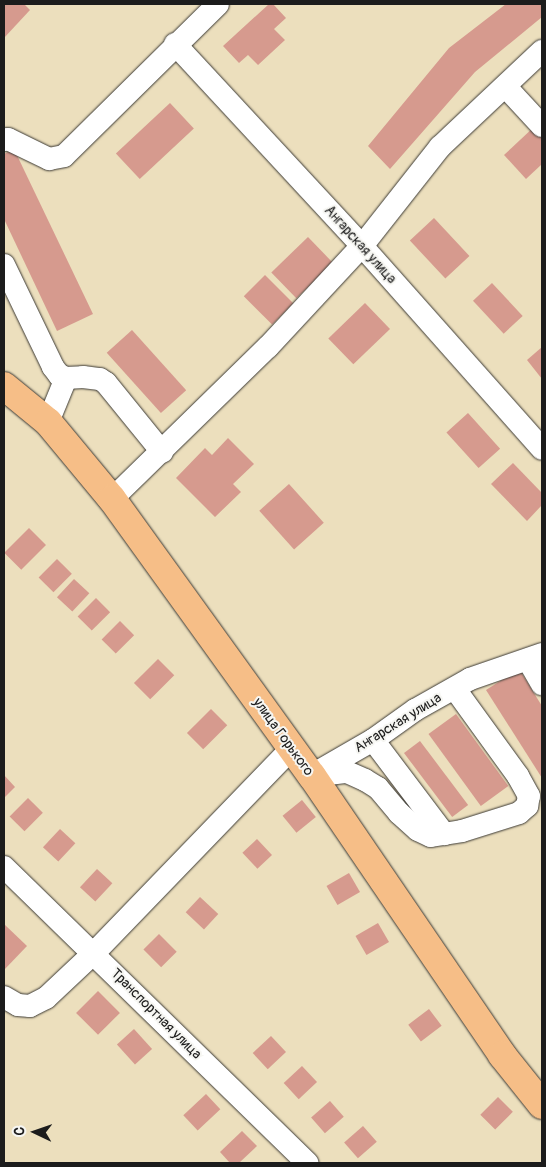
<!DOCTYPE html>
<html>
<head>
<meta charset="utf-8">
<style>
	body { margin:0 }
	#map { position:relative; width:546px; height:1167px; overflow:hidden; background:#ecdfbd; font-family:Pangolin,sans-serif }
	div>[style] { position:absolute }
	.building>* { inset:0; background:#d69a8e; transform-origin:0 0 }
	.roads { filter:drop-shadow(0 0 1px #3b3934) drop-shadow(0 0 1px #3b3934) }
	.minor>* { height:22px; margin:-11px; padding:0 11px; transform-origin:11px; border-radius:11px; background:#fff }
	.major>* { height:28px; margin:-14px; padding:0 14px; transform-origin:14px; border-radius:14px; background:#f6be87 }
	span { translate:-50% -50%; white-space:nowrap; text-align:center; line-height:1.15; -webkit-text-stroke:4px #f6f6f2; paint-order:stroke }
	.street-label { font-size:14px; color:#1c1c1c }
	.frame { position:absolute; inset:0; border:5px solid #1c1c1c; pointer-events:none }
	.north { position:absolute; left:10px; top:1107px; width:50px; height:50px; -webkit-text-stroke:4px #f6f6f2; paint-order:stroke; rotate:273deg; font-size:14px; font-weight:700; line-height:20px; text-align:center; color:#1c1c1c }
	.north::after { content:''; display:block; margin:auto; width:18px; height:22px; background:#1c1c1c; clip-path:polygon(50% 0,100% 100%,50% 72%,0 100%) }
</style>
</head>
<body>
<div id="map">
	<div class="building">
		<div style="clip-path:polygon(4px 4px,24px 4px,30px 10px,4px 38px)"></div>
		<div style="clip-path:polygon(269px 4px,273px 4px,286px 18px,274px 29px,285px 40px,258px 65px,248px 55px,239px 63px,223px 46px)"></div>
		<div style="clip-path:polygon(506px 4px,542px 4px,542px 17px,475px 72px,390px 169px,368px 146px,449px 48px)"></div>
		<div style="left:170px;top:103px;width:35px;height:74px;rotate:47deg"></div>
		<div style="clip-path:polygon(535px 126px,542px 134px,542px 164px,526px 179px,504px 155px)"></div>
		<div style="clip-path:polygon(14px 149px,93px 314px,57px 331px,4px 219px,4px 154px)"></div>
		<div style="left:434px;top:218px;width:52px;height:33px;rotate:47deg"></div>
		<div style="left:308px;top:237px;width:36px;height:51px;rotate:46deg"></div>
		<div style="left:265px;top:275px;width:40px;height:30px;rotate:45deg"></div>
		<div style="left:492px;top:283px;width:45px;height:26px;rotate:47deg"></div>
		<div style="left:365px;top:303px;width:36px;height:51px;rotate:46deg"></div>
		<div style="left:132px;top:330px;width:81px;height:34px;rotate:48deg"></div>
		<div style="clip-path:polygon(542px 347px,542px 379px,527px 360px)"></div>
		<div style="left:468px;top:413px;width:48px;height:29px;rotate:48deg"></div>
		<div style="clip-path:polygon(228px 438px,254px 464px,233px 484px,241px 492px,215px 517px,176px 478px,205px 448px,212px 455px)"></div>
		<div style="clip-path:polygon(513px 463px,542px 493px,542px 505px,527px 521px,491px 484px)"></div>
		<div style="left:289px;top:484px;width:52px;height:40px;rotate:48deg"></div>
		<div style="left:29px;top:528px;width:24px;height:35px;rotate:45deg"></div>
		<div style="left:57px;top:559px;width:21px;height:26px;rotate:45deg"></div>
		<div style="left:74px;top:579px;width:21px;height:25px;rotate:43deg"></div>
		<div style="left:96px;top:598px;width:20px;height:26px;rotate:45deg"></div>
		<div style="left:120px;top:621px;width:20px;height:26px;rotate:45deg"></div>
		<div style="left:158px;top:659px;width:23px;height:34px;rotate:45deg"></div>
		<div style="clip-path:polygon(519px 669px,542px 706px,542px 778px,486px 690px)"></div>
		<div style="left:211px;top:709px;width:23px;height:34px;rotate:45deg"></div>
		<div style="left:456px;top:714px;width:89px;height:34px;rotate:54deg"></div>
		<div style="left:420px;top:741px;width:80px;height:20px;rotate:53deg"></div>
		<div style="clip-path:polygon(4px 775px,15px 787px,4px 798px)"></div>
		<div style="left:28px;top:798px;width:21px;height:26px;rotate:45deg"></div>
		<div style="left:302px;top:800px;width:22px;height:25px;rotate:51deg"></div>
		<div style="left:60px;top:829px;width:21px;height:25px;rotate:43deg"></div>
		<div style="left:257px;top:839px;width:22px;height:20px;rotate:47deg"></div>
		<div style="left:97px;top:869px;width:21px;height:25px;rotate:43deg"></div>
		<div style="left:349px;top:873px;width:22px;height:26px;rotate:60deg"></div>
		<div style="left:200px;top:897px;width:25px;height:21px;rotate:43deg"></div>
		<div style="left:378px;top:923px;width:22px;height:26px;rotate:60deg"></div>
		<div style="clip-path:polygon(4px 924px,27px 946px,4px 970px)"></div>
		<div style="left:159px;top:934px;width:25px;height:22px;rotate:45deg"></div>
		<div style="left:98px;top:991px;width:31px;height:31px;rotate:45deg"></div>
		<div style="left:429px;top:1009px;width:21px;height:26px;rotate:53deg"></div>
		<div style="left:134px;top:1029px;width:27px;height:23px;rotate:48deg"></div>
		<div style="left:271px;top:1036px;width:22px;height:25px;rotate:47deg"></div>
		<div style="left:302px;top:1066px;width:22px;height:25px;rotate:47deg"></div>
		<div style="left:206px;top:1094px;width:21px;height:31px;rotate:47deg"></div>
		<div style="left:498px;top:1097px;width:21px;height:25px;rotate:45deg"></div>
		<div style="left:330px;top:1101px;width:21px;height:25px;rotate:49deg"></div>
		<div style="left:363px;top:1126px;width:21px;height:25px;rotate:49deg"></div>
		<div style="clip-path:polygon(242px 1131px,257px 1146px,239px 1163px,230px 1163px,220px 1152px)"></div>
	</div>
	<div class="roads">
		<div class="minor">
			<div style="left:175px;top:44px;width:275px;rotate:47.2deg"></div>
			<div style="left:362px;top:246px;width:271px;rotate:48.4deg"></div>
			<div style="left:506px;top:87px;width:53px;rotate:47.3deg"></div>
			<div style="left:4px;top:140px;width:4px;rotate:-14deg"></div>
			<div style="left:8px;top:139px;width:46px;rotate:26deg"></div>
			<div style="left:49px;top:159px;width:15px;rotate:-11deg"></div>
			<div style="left:64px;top:156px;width:216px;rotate:-44.6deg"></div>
			<div style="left:4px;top:265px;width:113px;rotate:64.3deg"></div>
			<div style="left:53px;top:367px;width:10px;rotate:53deg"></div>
			<div style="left:59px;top:375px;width:8px;rotate:23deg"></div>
			<div style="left:66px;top:378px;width:48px;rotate:112.2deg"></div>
			<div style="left:66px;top:378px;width:17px;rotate:-3deg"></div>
			<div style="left:83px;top:377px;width:17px;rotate:7deg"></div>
			<div style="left:100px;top:379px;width:7px;rotate:34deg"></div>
			<div style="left:106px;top:383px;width:89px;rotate:50.9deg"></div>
			<div style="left:112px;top:499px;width:218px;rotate:-44.3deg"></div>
			<div style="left:268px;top:347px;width:138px;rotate:-47.1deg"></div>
			<div style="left:362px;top:246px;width:126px;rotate:-51.8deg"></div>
			<div style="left:440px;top:147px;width:140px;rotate:-43.3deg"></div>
			<div style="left:528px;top:660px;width:28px;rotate:60deg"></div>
			<div style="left:373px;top:740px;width:118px;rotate:52.9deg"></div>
			<div style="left:319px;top:771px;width:62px;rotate:-29.9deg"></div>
			<div style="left:373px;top:740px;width:52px;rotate:-35.5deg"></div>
			<div style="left:415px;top:710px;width:63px;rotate:-29.4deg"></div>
			<div style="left:470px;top:679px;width:76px;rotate:-19.1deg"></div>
			<div style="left:312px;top:776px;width:35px;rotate:-7deg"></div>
			<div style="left:347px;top:772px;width:20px;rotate:24deg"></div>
			<div style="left:365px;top:780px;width:15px;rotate:32deg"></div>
			<div style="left:378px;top:788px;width:33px;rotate:50deg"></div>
			<div style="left:399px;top:813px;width:25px;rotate:42deg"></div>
			<div style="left:418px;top:830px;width:14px;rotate:25deg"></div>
			<div style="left:431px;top:836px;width:31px;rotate:-9deg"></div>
			<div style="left:462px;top:831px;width:60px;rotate:-17.5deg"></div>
			<div style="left:519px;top:813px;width:11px;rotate:-41deg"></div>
			<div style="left:527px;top:806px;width:10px;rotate:-79deg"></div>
			<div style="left:529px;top:796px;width:23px;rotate:-119deg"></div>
			<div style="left:518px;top:776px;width:107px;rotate:-125.9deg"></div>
			<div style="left:4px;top:867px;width:424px;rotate:44.3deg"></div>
			<div style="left:4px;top:997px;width:16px;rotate:30deg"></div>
			<div style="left:18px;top:1005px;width:12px;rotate:5deg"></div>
			<div style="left:30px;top:1006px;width:18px;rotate:-27deg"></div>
			<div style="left:46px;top:998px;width:66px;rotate:-43.2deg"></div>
			<div style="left:94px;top:953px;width:285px;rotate:-46deg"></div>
		</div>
		<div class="major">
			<div style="left:4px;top:386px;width:57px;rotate:39.3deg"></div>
			<div style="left:48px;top:422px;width:100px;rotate:50.3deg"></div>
			<div style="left:112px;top:499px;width:342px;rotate:54.2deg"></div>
			<div style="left:312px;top:776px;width:338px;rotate:55.7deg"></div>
			<div style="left:502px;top:1055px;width:64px;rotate:51.3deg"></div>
		</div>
	</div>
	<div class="street-label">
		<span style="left:360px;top:245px;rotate:48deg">Ангарская улица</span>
		<span style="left:398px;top:723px;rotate:-32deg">Ангарская улица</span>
		<span style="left:283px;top:737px;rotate:54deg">улица Горького</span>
		<span style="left:156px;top:1014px;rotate:45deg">Транспортная улица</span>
	</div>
	<div class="frame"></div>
	<div class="north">С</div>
</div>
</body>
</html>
